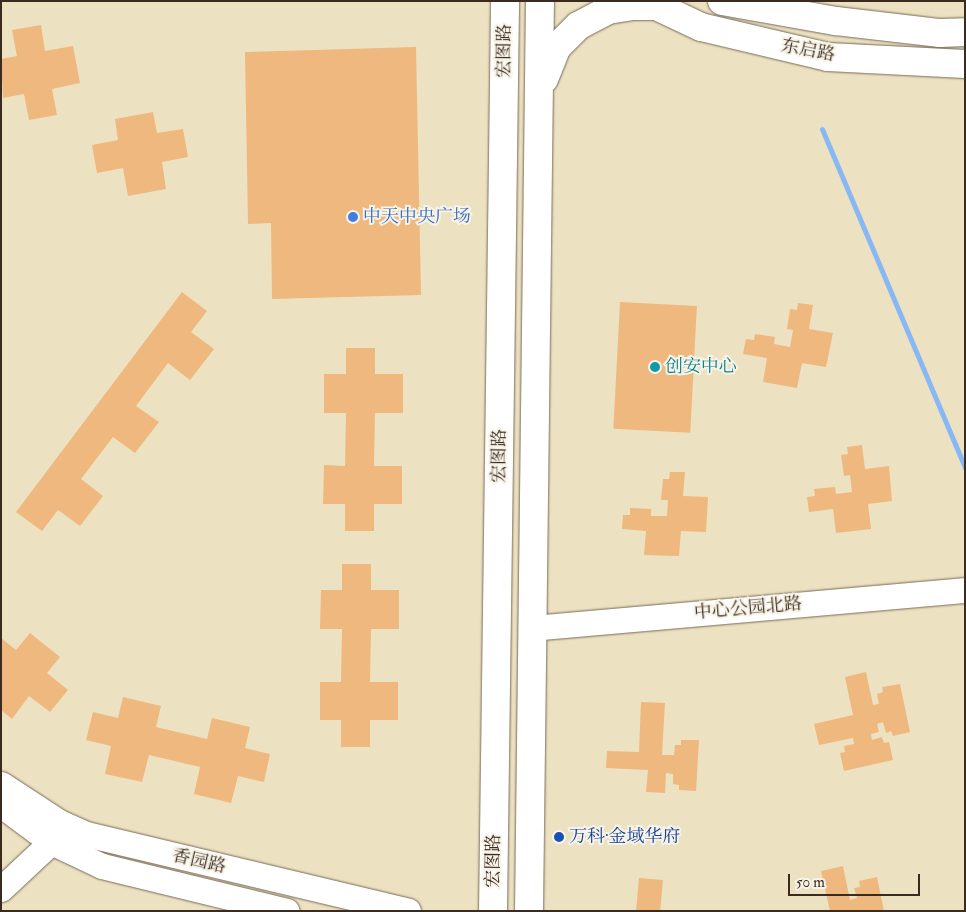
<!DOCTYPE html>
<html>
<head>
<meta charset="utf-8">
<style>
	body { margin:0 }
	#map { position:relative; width:966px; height:912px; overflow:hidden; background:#ece2c2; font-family:"IM FELL Double Pica","Noto Serif SC",serif }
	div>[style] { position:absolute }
	.stream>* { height:5px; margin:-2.5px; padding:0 2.5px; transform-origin:2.5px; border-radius:2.5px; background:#88b8f3 }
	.building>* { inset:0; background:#eeb87e; transform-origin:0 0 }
	.roads { filter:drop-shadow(0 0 1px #796a57) drop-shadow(0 0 1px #796a57) }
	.minor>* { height:25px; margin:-12.5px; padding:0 12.5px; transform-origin:12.5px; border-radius:12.5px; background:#fff }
	.major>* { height:28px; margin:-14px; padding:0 14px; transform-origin:14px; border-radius:14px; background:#fff }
	.dots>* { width:14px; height:14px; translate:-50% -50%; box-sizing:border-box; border:2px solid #f7f3e8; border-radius:50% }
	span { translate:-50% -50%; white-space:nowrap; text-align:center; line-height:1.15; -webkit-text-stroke:4px #f7f3e8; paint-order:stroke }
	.street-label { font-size:18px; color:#3b2a1e }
	.shop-label { font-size:18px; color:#366cbe }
	.left { translate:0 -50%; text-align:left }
	.culture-label { font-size:18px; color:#0d838f }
	.transit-label { font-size:18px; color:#164399 }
	.frame { position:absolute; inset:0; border:2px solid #3b2a1e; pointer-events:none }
	.scale { position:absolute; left:788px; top:874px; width:132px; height:22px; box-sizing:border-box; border:2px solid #3b2a1e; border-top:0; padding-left:6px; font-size:15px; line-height:18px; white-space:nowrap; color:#3b2a1e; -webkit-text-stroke:4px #f7f3e8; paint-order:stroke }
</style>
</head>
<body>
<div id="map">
	<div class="stream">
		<div style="left:822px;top:129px;width:368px;rotate:67.1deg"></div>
	</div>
	<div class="building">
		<div style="clip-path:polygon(41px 25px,45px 51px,73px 46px,80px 83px,52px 89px,57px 115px,29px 120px,24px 94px,3px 98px,1px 59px,17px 56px,12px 30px)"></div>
		<div style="clip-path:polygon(416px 47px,421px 295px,272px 299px,271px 223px,248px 224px,245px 52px)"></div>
		<div style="clip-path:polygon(153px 112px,157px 133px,183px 129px,188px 157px,162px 162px,166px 189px,128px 196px,123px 168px,97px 173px,92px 145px,118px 140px,115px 119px)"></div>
		<div style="clip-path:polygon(182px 292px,207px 311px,191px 332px,214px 349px,190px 380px,168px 363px,136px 406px,159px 422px,135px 453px,113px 437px,81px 479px,103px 496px,80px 526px,58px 510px,42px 531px,16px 512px)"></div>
		<div style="left:620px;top:302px;width:77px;height:127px;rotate:3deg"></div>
		<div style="clip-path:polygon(798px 303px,813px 305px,809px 329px,833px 333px,826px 367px,802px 363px,797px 388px,763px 382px,767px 358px,743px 354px,746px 339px,754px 340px,755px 334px,775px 337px,774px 344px,790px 347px,793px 330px,787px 329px,790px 309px,797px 310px)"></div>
		<div style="clip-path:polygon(346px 348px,375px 348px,375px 374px,403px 374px,403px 413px,375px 413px,374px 466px,402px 466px,402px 504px,374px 504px,374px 531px,345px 531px,345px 504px,323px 504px,324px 465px,345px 466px,346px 413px,324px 413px,324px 374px,346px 374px)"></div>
		<div style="clip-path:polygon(862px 445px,865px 469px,889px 466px,892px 501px,868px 504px,871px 529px,836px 533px,833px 509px,809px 512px,807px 497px,815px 496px,814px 489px,835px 487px,836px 494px,852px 492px,850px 475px,844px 476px,841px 455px,848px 454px,847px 447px)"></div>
		<div style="clip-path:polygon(670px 472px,685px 472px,683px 496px,708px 497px,706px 532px,681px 531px,679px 556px,644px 555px,646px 531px,622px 529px,623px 515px,630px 515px,630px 508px,651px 509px,651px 516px,667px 516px,668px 500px,661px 500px,663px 479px,669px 479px)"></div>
		<div style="clip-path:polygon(342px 564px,371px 564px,371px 590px,399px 590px,399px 629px,371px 629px,370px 682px,398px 682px,398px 720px,370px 720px,370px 747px,341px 747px,341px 720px,320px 720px,320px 682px,341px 682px,342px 629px,320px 629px,321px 590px,342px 590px)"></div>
		<div style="clip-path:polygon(30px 633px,60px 657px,47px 673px,68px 690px,50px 712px,29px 696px,12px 719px,1px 710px,1px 638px,16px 650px)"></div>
		<div style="clip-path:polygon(866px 672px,873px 705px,879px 704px,877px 694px,883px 692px,882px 687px,900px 684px,910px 732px,893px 736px,891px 731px,886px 733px,883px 722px,877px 724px,879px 732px,871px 734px,872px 740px,882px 737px,884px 743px,889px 742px,893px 760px,844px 771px,840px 753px,845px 752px,844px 746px,854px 744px,853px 738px,819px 745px,814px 724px,853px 715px,845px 677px)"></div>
		<div style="clip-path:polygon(123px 697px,161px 706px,156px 727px,207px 739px,212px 718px,250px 727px,245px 748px,270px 754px,264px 782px,238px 776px,231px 803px,194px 794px,200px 767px,149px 755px,142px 782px,105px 774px,111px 746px,86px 740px,93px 712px,118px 718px)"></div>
		<div style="clip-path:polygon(641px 702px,665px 703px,662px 755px,674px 755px,675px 745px,681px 745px,681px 740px,699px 740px,696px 791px,679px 790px,679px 785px,673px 784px,673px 774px,666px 773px,665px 793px,646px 792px,648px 770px,606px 768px,607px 751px,639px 752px)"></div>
		<div style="clip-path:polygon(843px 866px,850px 900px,857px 898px,854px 888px,860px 887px,859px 881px,877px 877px,884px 911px,830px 911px,821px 871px)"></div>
		<div style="left:639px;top:878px;width:24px;height:33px;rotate:5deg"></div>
	</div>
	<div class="roads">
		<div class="minor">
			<div style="left:531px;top:628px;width:436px;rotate:-5deg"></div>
			<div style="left:1px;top:784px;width:69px;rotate:33.2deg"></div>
			<div style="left:59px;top:822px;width:30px;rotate:24deg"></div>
			<div style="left:86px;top:834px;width:331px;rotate:13.4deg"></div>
			<div style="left:1px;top:805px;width:62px;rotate:36.5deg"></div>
			<div style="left:51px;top:842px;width:56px;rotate:25.2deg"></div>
			<div style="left:102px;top:866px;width:190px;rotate:13.7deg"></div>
			<div style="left:1px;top:889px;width:69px;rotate:-43.2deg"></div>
			<div style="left:51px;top:842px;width:16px;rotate:-68deg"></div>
		</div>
		<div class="major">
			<div style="left:646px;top:1px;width:61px;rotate:25.3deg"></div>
			<div style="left:701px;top:27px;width:130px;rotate:13.3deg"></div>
			<div style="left:828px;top:57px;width:137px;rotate:2.9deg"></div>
			<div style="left:722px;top:1px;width:116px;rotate:10deg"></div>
			<div style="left:836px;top:21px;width:105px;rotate:6.6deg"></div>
			<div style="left:940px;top:33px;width:25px;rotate:-2deg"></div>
			<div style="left:544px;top:79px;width:35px;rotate:-68deg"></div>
			<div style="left:557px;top:47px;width:30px;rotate:-45deg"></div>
			<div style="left:578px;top:26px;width:34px;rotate:-28deg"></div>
			<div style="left:608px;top:10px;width:24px;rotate:-9deg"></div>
			<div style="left:632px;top:6px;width:25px"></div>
			<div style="left:493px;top:911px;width:910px;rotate:-89.24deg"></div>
			<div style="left:529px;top:911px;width:910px;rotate:-89.31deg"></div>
		</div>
	</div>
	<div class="dots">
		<div style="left:353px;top:217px;background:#3f7fe0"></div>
		<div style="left:655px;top:367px;background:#0f9aa8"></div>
		<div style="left:559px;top:837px;background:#1a4fb4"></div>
	</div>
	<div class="street-label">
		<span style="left:505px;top:51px;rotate:-89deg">宏图路</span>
		<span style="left:808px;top:51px;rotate:11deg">东启路</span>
		<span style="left:500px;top:456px;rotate:-89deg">宏图路</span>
		<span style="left:748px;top:609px;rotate:-5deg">中心公园北路</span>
		<span style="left:494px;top:861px;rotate:-89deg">宏图路</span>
		<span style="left:199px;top:862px;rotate:13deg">香园路</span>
	</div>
	<div class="shop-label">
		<span class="left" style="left:363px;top:217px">中天中央广场</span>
	</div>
	<div class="culture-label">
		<span class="left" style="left:665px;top:367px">创安中心</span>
	</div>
	<div class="transit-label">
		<span class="left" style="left:569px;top:837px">万科·金域华府</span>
	</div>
	<div class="frame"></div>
	<div class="scale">50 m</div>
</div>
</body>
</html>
